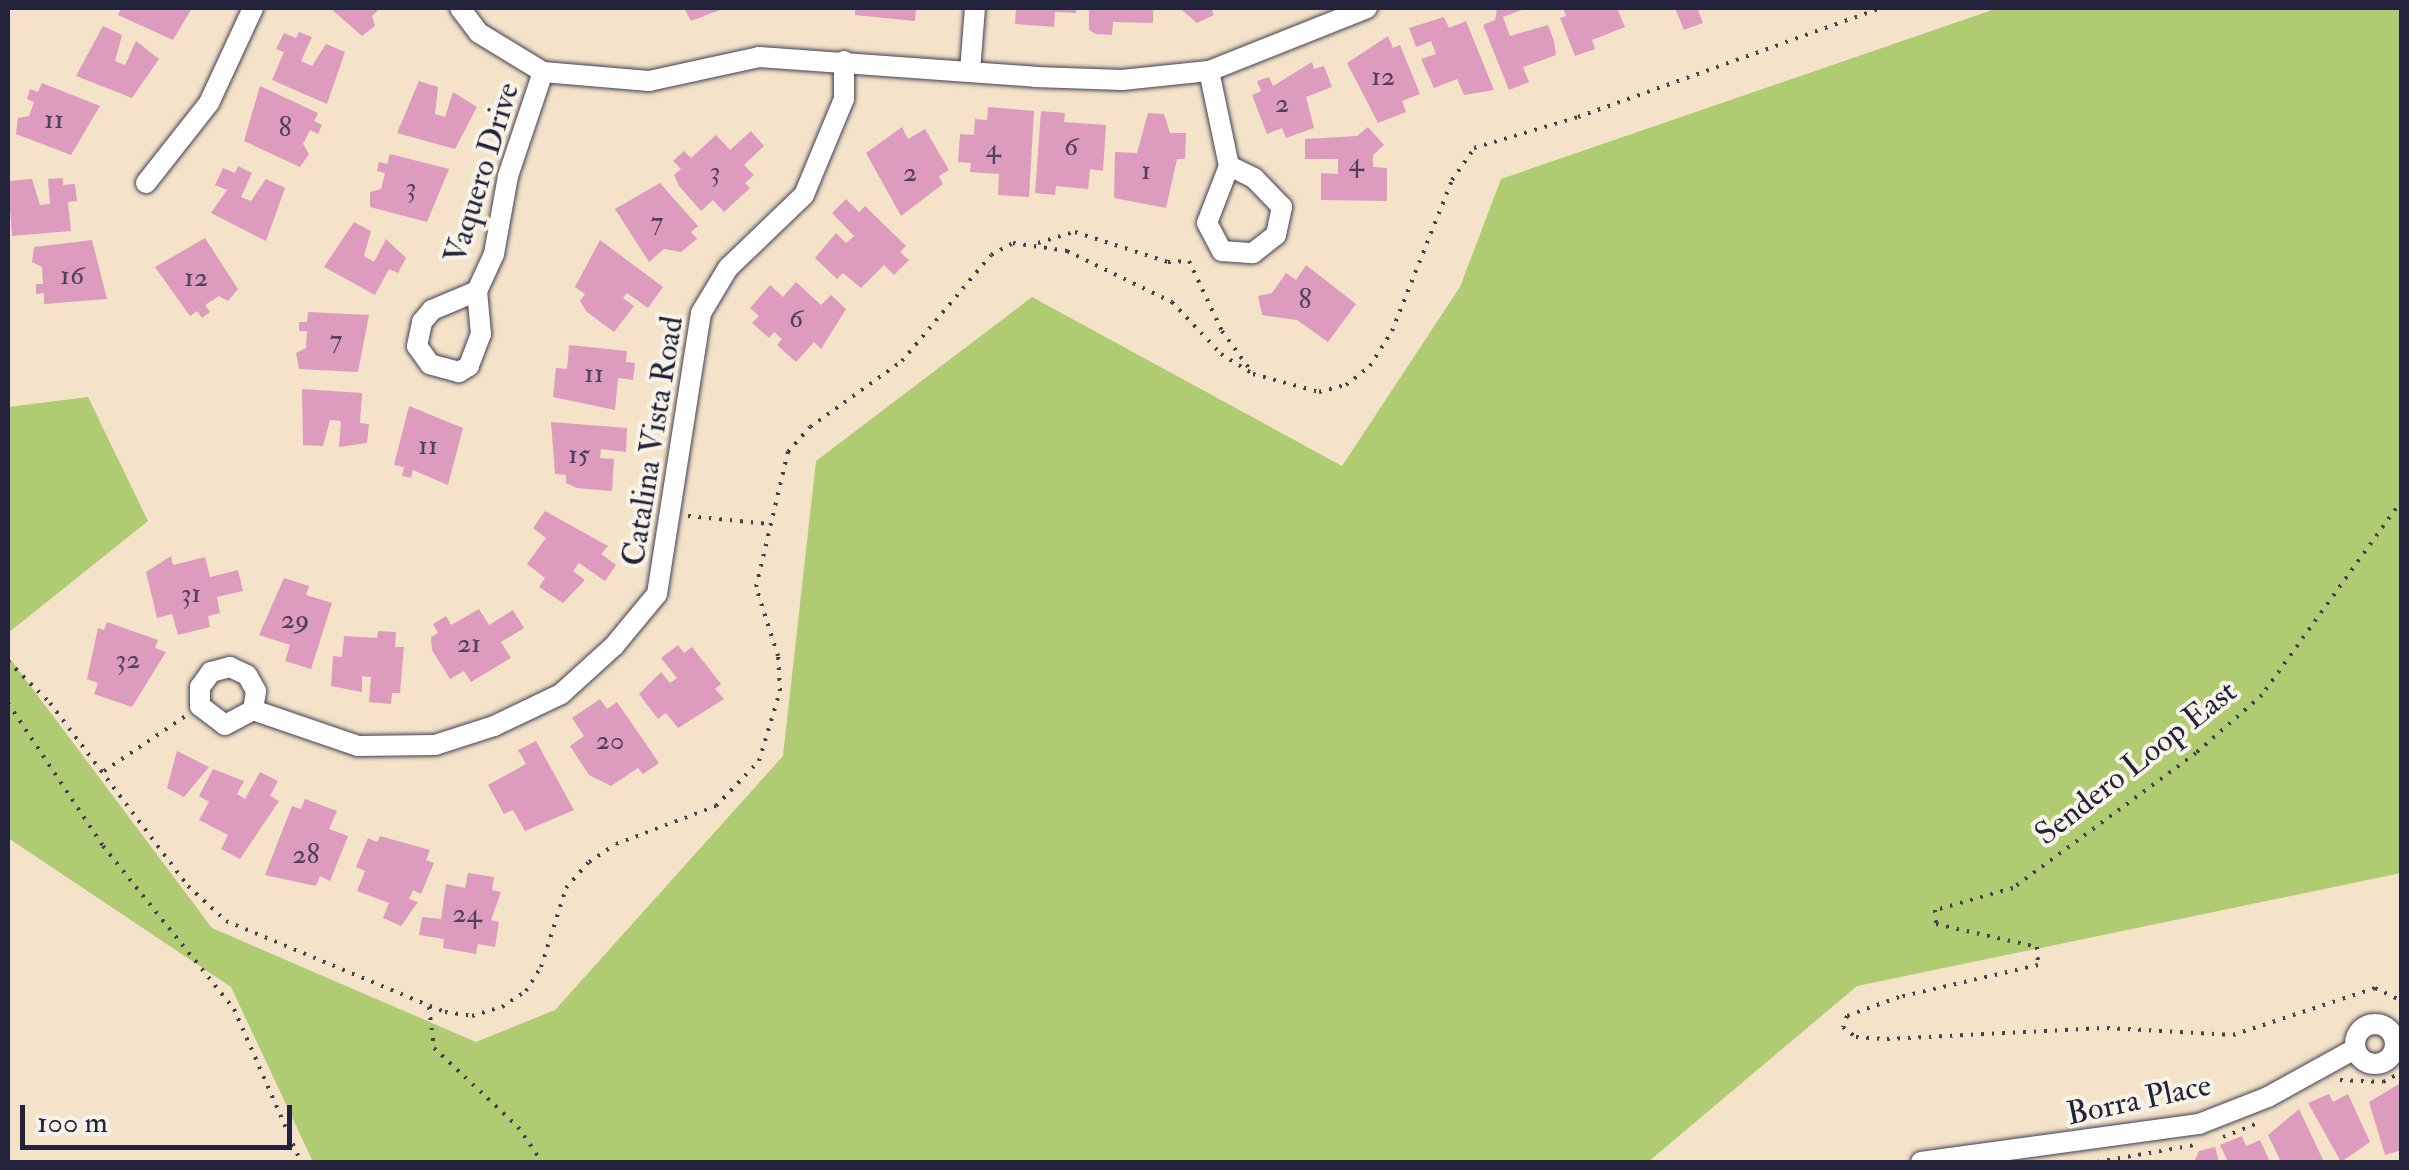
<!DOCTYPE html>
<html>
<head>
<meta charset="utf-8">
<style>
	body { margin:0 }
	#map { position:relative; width:2409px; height:1170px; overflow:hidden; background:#f4e2c9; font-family:"IM FELL Double Pica",serif }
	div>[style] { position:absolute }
	.green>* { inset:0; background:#b0cc73 }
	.building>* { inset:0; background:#dd9cbe }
	.path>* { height:4px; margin-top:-2px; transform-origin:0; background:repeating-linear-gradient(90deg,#423f50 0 2.5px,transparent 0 10.5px) }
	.roads { filter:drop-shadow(0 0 2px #423f50) drop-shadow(0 0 2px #423f50) }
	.minor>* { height:20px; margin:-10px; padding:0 10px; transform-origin:10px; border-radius:10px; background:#fff }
	.minor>.ring { margin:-10px; padding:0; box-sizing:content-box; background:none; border:20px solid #fff; border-radius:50% }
	span { translate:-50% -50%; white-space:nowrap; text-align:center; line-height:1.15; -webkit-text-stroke:8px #f7f3e8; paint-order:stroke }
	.number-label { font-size:28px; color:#51405c }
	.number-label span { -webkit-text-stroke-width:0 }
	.street-label { font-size:32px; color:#22223b }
	.frame { position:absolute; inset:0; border:10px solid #22223b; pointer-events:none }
	.scale { position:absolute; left:20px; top:1105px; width:272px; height:45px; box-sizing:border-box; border:5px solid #22223b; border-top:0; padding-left:12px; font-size:30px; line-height:35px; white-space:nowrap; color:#22223b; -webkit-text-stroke:8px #f7f3e8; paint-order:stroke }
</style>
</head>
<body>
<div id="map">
	<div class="green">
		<div style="clip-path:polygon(1998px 8px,2401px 8px,2401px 873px,1857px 986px,1648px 1162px,313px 1162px,231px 987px,8px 838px,8px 656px,212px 928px,476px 1042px,555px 1010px,783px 756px,816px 461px,1032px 297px,1342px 466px,1460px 287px,1501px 179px)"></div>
		<div style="clip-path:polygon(88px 397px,148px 521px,8px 633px,8px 407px)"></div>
	</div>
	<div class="building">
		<div style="clip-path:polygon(121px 8px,192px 8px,173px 40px,118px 15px)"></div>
		<div style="clip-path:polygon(330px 8px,380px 8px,372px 16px,375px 26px,362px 36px)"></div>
		<div style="clip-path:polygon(684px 8px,725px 8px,691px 21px)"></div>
		<div style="clip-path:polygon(855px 8px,916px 8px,915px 21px,855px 15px)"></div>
		<div style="clip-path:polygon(1016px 8px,1076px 8px,1076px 13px,1055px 12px,1054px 27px,1015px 24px)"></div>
		<div style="clip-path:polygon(1089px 8px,1153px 8px,1153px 23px,1113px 22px,1112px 35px,1096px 34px,1089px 30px)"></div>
		<div style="clip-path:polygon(1180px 8px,1211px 8px,1214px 15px,1197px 23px)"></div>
		<div style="clip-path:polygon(1497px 8px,1527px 8px,1503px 17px,1510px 36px,1548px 25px,1554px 41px,1556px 55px,1523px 67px,1529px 82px,1509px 90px,1483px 25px,1495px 20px)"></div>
		<div style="clip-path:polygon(1563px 8px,1617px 8px,1625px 27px,1592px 40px,1595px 49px,1575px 56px,1560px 18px,1566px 16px)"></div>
		<div style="clip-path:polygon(1675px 8px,1697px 8px,1703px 23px,1684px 30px)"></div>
		<div style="clip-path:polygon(1444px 17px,1449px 28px,1466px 21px,1494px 90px,1464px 95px,1457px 79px,1434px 88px,1421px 59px,1436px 54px,1431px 41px,1416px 47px,1409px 28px)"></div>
		<div style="clip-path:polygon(103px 26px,122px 35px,115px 61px,125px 65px,136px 41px,159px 59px,132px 98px,76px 76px)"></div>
		<div style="clip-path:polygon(299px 32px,312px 37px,301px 61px,312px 66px,326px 44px,345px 52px,327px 104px,272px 80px,284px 52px,276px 49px,284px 33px,296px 38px)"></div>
		<div style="clip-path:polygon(1388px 36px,1393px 48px,1400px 45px,1420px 94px,1402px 101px,1406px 112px,1378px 123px,1347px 63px)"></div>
		<div style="clip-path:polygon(1312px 62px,1314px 69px,1324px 66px,1332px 87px,1306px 97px,1314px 128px,1286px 138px,1282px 128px,1267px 134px,1252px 95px,1261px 91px,1257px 81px,1269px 77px,1273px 86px)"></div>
		<div style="clip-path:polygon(419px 81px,438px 87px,435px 114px,445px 117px,453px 92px,477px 107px,455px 149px,397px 133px)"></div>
		<div style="clip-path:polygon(42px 83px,100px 106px,71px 155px,16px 134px,18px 118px,29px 116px,34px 102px,27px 99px,30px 89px,38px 92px)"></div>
		<div style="clip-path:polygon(260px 86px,318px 113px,314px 121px,322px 125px,318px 134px,310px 130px,303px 144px,309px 154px,300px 167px,244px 141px)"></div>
		<div style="clip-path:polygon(988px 107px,1034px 111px,1029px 197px,998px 195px,999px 174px,970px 172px,971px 163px,958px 162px,960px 134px,974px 135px,975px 119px,987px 120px)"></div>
		<div style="clip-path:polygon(1041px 111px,1065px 113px,1064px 122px,1106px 125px,1103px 171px,1090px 169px,1088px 189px,1056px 186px,1055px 195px,1035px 193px)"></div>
		<div style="clip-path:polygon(1148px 113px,1164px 114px,1170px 133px,1186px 133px,1185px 159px,1177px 159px,1166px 208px,1114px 198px,1115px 152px,1137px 153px)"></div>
		<div style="clip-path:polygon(902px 127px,908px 139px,925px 129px,949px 170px,939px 176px,943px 184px,901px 216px,866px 153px)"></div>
		<div style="clip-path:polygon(1368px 127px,1384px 145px,1373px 155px,1373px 167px,1387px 168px,1387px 201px,1321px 200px,1321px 173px,1338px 174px,1338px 159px,1305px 159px,1305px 139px,1357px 136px)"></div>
		<div style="clip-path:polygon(751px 131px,764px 146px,744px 165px,754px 175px,745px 183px,750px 188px,724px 212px,713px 200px,701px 211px,679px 186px,674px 175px,681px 169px,673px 161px,684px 151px,691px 158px,716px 135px,730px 150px)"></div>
		<div style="clip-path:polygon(390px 154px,449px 169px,427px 222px,370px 207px,370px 192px,381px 189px,385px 173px,377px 171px,379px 162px,387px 164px)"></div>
		<div style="clip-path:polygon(238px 166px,252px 173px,241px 197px,251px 201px,266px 179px,285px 188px,266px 241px,211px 213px,227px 190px,215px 185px,223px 168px,235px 173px)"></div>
		<div style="clip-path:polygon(63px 178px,63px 185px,75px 184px,77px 201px,68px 202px,71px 231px,12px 236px,8px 181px,32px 179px,40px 205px,50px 204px,48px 179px)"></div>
		<div style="clip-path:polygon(660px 183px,698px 226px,691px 232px,697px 239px,681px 252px,664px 249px,649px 262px,615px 209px)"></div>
		<div style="clip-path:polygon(846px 199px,859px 212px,865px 206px,906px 246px,900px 252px,909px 260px,894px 275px,884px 265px,861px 288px,843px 273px,837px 279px,815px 258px,836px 233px,846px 243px,854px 236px,832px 213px)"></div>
		<div style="clip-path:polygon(354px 222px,371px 231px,364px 256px,374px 262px,386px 239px,406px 258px,398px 273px,389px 269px,375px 295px,324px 267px)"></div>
		<div style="clip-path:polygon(205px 238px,238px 289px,228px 301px,219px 296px,205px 305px,210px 312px,202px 318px,197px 311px,190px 316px,155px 267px)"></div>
		<div style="clip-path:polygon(92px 240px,107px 299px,44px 304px,44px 293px,36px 294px,36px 284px,43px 284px,42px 267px,32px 262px,34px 247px)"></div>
		<div style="clip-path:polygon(600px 240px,663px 287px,648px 308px,627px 293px,623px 298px,634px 306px,614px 332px,587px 312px,580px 301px,585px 294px,575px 287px)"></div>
		<div style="clip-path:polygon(1306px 265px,1356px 304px,1328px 342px,1297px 320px,1262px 315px,1258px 296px,1272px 293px,1286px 273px,1296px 280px)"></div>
		<div style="clip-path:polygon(796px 282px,821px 305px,831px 295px,846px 309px,821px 349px,814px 342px,796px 362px,777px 345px,782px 339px,774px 332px,769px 338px,752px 323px,759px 316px,750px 308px,770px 285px,783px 297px)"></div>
		<div style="clip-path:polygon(308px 312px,369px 315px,358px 372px,299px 369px,296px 353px,306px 348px,307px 331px,299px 331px,299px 322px,307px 322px)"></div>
		<div style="clip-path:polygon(569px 345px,627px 351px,626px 362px,635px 363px,633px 380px,618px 378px,615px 410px,553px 397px,556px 368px,567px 369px)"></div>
		<div style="clip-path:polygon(302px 389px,362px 393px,360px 423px,369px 424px,367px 443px,339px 447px,341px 421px,330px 420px,323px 446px,303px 445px)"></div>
		<div style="clip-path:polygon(409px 406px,463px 428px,448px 485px,413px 470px,411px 478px,402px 476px,404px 467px,394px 465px)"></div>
		<div style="clip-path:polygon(551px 422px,627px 428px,626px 452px,601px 449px,600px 458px,614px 459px,612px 491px,577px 488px,566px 483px,566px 475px,555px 474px)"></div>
		<div style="clip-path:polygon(545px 511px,608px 546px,601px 554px,616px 565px,605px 581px,579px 563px,573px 571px,585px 580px,563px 603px,539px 587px,545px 578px,527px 564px,546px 538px,533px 528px)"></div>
		<div style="clip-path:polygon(171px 556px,173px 565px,205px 557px,210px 577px,238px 570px,243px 591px,217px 597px,220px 613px,208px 616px,210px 627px,178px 635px,172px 614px,157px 618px,146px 572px)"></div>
		<div style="clip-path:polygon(284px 578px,309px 586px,306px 595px,332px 603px,311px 669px,285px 661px,290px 645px,259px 635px)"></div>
		<div style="clip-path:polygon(479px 609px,489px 625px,513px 610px,524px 628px,501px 642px,511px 658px,471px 682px,464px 671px,450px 679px,432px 650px,431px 637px,438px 633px,433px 624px,446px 616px,451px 625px)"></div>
		<div style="clip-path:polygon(107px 622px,158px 640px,155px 648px,166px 652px,132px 707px,94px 694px,98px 683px,87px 679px,98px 628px,104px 630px)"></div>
		<div style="clip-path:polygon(378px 631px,396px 632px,395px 647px,404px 647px,400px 693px,392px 693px,391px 704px,369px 702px,371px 677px,362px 676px,362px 692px,331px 686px,333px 656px,342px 657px,344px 636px,377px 638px)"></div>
		<div style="clip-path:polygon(678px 645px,684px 653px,692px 647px,721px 684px,715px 689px,724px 699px,678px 728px,666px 713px,658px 719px,639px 694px,661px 672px,670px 683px,677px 678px,661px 658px)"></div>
		<div style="clip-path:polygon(600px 699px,607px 709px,617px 702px,659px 763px,643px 774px,638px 768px,611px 786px,589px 775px,570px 746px,584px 736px,572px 718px)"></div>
		<div style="clip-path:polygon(536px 741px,574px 810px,525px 831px,513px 810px,504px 814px,488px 785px,526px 764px,518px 750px)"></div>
		<div style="clip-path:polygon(177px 751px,209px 767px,184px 797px,167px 788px)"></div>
		<div style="clip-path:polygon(213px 769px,244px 781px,237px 794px,245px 799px,260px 772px,278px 781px,270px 796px,279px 801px,240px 859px,221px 849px,228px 835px,199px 820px,209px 802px,199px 796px)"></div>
		<div style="clip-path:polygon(305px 799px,337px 811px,329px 829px,348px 836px,330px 881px,320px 876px,316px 886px,265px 875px,292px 806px,301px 809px)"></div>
		<div style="clip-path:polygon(380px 836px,430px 850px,426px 860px,434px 863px,421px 894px,413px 890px,409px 899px,418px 902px,401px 926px,383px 918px,389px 903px,357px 891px,365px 871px,356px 867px,368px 838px,377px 842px)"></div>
		<div style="clip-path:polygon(468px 873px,494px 877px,492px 890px,501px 892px,491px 920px,499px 922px,495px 947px,478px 944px,476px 954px,443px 948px,444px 939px,419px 935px,422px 917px,441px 919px,446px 884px,465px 888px)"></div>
		<div style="clip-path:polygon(2402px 1082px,2402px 1150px,2385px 1155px,2369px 1102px)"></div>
		<div style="clip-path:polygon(2329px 1094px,2333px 1102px,2348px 1094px,2370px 1142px,2341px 1162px,2308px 1103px)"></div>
		<div style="clip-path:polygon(2299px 1109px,2324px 1162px,2281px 1162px,2268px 1135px)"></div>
		<div style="clip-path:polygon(2242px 1136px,2246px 1146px,2260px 1140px,2270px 1162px,2228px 1162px,2220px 1145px)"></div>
		<div style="clip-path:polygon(2215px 1147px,2219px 1162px,2194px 1162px,2199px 1151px)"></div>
	</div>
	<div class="path">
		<div style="left:1038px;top:243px;width:39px;rotate:-17deg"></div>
		<div style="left:1075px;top:232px;width:98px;rotate:17.9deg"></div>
		<div style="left:1168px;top:262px;width:21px;rotate:-3deg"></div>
		<div style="left:1189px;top:261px;width:77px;rotate:64.8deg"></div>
		<div style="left:1222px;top:331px;width:49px;rotate:54.1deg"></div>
		<div style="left:2402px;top:500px;width:240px;rotate:125.7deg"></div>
		<div style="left:2262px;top:695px;width:88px;rotate:138.7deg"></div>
		<div style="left:2196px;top:753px;width:227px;rotate:143.6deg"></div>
		<div style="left:2013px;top:888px;width:81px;rotate:164.2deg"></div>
		<div style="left:1935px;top:910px;width:14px;rotate:86deg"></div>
		<div style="left:1936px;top:924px;width:104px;rotate:12.8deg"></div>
		<div style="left:2037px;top:947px;width:18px;rotate:87deg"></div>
		<div style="left:2038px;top:965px;width:143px;rotate:167deg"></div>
		<div style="left:1899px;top:997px;width:55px;rotate:159.9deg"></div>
		<div style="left:1847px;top:1016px;width:12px;rotate:110deg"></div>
		<div style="left:1843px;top:1027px;width:16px;rotate:38deg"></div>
		<div style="left:1856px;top:1037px;width:31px;rotate:4deg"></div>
		<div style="left:1887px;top:1039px;width:220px;rotate:-2.9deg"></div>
		<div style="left:2107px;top:1028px;width:126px;rotate:3.2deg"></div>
		<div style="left:2233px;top:1035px;width:150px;rotate:-18.3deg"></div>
		<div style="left:2375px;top:988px;width:30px;rotate:26deg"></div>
		<div style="left:688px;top:516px;width:80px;rotate:5.7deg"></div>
		<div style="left:8px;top:661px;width:59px;rotate:45deg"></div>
		<div style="left:50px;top:703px;width:229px;rotate:53deg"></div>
		<div style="left:188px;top:886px;width:52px;rotate:42.6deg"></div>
		<div style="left:226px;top:921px;width:237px;rotate:22.6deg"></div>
		<div style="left:445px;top:1012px;width:27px;rotate:8deg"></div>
		<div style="left:472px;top:1016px;width:31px;rotate:-17deg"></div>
		<div style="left:502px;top:1007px;width:29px;rotate:-34deg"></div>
		<div style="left:526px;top:991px;width:28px;rotate:-58deg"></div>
		<div style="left:541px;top:967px;width:83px;rotate:-72.4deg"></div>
		<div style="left:566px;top:888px;width:35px;rotate:-49deg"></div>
		<div style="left:589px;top:862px;width:32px;rotate:-34deg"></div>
		<div style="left:616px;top:844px;width:107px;rotate:-20.8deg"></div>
		<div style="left:716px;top:806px;width:62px;rotate:-46.3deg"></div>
		<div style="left:759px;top:761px;width:73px;rotate:-73.3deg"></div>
		<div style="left:780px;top:691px;width:35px;rotate:-93deg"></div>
		<div style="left:778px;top:656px;width:72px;rotate:-107.7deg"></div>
		<div style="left:756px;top:587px;width:139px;rotate:-76.7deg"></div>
		<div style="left:788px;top:452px;width:33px;rotate:-49deg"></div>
		<div style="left:810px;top:427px;width:113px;rotate:-35.7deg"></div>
		<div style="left:902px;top:361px;width:138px;rotate:-50deg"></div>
		<div style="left:991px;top:255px;width:25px;rotate:-29deg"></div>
		<div style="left:1013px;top:243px;width:55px;rotate:8.4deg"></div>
		<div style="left:1067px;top:251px;width:117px;rotate:25.9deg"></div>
		<div style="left:1172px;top:302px;width:71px;rotate:46.7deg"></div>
		<div style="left:1221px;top:354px;width:38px;rotate:32deg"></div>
		<div style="left:1253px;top:374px;width:68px;rotate:15.3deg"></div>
		<div style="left:1319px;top:392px;width:28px;rotate:-15deg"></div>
		<div style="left:1346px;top:385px;width:31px;rotate:-38deg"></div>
		<div style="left:1370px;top:366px;width:41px;rotate:-57.8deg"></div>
		<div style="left:1392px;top:331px;width:162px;rotate:-68.3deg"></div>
		<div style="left:1452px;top:180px;width:39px;rotate:-55deg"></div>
		<div style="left:1474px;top:148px;width:109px;rotate:-16.6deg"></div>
		<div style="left:1578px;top:117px;width:321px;rotate:-19.8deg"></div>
		<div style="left:8px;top:703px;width:172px;rotate:56.4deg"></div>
		<div style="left:103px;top:846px;width:209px;rotate:51.2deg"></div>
		<div style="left:234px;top:1009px;width:167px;rotate:66.4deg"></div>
		<div style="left:104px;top:771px;width:100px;rotate:-34deg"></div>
		<div style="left:429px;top:1007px;width:41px;rotate:83deg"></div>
		<div style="left:434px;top:1048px;width:115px;rotate:43.2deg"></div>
		<div style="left:518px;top:1127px;width:42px;rotate:55.6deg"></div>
		<div style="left:2340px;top:1080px;width:43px;rotate:2.7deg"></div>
		<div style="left:2383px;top:1082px;width:21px;rotate:-28deg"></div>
		<div style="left:2223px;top:1137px;width:41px;rotate:-21.5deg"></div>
		<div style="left:2097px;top:1162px;width:99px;rotate:-9.8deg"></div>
	</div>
	<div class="roads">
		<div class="minor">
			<div style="left:460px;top:8px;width:31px;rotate:53deg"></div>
			<div style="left:479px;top:33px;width:75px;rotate:31.4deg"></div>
			<div style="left:543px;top:72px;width:106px;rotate:4.9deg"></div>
			<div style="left:649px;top:81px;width:113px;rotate:-12.3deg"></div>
			<div style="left:759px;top:57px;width:277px;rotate:4.1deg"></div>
			<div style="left:1035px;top:77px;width:87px;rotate:2deg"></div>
			<div style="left:1122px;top:80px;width:87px;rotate:-5.9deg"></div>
			<div style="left:1209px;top:71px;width:170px;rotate:-21.7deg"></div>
			<div style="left:970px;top:71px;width:63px;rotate:-85.5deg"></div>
			<div style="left:1209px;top:71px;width:97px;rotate:78.1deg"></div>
			<div style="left:1229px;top:166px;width:61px;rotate:111.1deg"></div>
			<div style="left:1207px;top:223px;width:32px;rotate:62deg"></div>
			<div style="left:1222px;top:251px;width:31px;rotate:4deg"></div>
			<div style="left:1253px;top:253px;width:29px;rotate:-38deg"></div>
			<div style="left:1276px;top:235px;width:29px;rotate:-78deg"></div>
			<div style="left:1282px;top:207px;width:40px;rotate:-134deg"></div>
			<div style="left:1254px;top:178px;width:28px;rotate:-154deg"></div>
			<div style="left:146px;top:183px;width:102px;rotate:-51.8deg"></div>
			<div style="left:209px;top:103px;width:105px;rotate:-65.1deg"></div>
			<div style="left:477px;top:291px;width:43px;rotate:84.7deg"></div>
			<div style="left:481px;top:334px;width:34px;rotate:111deg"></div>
			<div style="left:469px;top:366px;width:12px;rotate:149deg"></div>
			<div style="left:459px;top:372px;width:30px;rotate:-165deg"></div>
			<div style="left:430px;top:364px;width:22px;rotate:-126deg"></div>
			<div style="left:417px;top:346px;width:25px;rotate:-78deg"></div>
			<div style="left:422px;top:322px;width:16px;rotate:-50deg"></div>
			<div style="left:432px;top:310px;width:49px;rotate:-22.9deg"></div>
			<div style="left:477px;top:291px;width:41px;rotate:-65.3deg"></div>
			<div style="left:494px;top:254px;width:79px;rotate:-79.8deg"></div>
			<div style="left:508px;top:176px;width:110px;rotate:-71.4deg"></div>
			<div style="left:253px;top:710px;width:19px;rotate:-81deg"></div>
			<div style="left:256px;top:691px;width:18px;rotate:-119deg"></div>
			<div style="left:247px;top:675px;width:19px;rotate:-155deg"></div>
			<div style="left:230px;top:667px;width:20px;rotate:165deg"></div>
			<div style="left:211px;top:672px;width:19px;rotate:126deg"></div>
			<div style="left:200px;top:687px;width:19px;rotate:90deg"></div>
			<div style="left:200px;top:706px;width:31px;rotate:37deg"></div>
			<div style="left:225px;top:725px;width:32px;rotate:-28deg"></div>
			<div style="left:253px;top:710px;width:111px;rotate:18.9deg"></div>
			<div style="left:358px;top:746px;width:77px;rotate:-0.7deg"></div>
			<div style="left:435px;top:745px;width:62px;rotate:-17.9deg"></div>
			<div style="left:494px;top:726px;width:74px;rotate:-25.5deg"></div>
			<div style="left:561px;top:694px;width:72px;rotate:-42.2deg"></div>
			<div style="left:614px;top:646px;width:67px;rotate:-50.4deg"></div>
			<div style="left:657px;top:594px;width:284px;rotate:-81.1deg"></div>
			<div style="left:701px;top:313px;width:52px;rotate:-59deg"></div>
			<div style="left:728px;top:268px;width:105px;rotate:-43.8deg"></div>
			<div style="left:804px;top:195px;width:104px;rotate:-67.4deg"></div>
			<div style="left:844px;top:99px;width:38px;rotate:-90deg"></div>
			<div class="ring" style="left:2355px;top:1024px;width:20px;height:20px"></div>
			<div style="left:1921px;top:1162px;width:281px;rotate:-7.8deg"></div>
			<div style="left:2199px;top:1124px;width:74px;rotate:-21.4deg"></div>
			<div style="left:2268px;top:1097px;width:99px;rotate:-28.9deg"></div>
		</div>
	</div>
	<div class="number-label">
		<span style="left:1383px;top:77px">12</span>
		<span style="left:1282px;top:104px">2</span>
		<span style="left:54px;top:120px">11</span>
		<span style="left:285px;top:128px">8</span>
		<span style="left:1071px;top:147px">6</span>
		<span style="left:993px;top:149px">4</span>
		<span style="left:1356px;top:163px">4</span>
		<span style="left:1146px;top:171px">1</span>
		<span style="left:715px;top:172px">3</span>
		<span style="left:910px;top:173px">2</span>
		<span style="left:411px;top:188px">3</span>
		<span style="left:657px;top:222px">7</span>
		<span style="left:72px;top:276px">16</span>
		<span style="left:196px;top:278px">12</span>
		<span style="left:1305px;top:300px">8</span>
		<span style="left:796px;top:319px">6</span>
		<span style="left:336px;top:340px">7</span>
		<span style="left:594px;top:374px">11</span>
		<span style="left:428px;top:446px">11</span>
		<span style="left:579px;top:455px">15</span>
		<span style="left:191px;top:594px">31</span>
		<span style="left:295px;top:620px">29</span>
		<span style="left:469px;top:644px">21</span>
		<span style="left:128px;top:660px">32</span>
		<span style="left:610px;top:741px">20</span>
		<span style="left:306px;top:855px">28</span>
		<span style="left:467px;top:914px">24</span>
	</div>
	<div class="street-label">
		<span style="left:482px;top:173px;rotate:-73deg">Vaquero Drive</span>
		<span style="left:653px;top:441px;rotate:-81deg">Catalina Vista Road</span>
		<span style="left:2136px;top:763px;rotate:-38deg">Sendero Loop East</span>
		<span style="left:2139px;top:1100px;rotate:-12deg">Borra Place</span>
	</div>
	<div class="frame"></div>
	<div class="scale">100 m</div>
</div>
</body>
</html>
